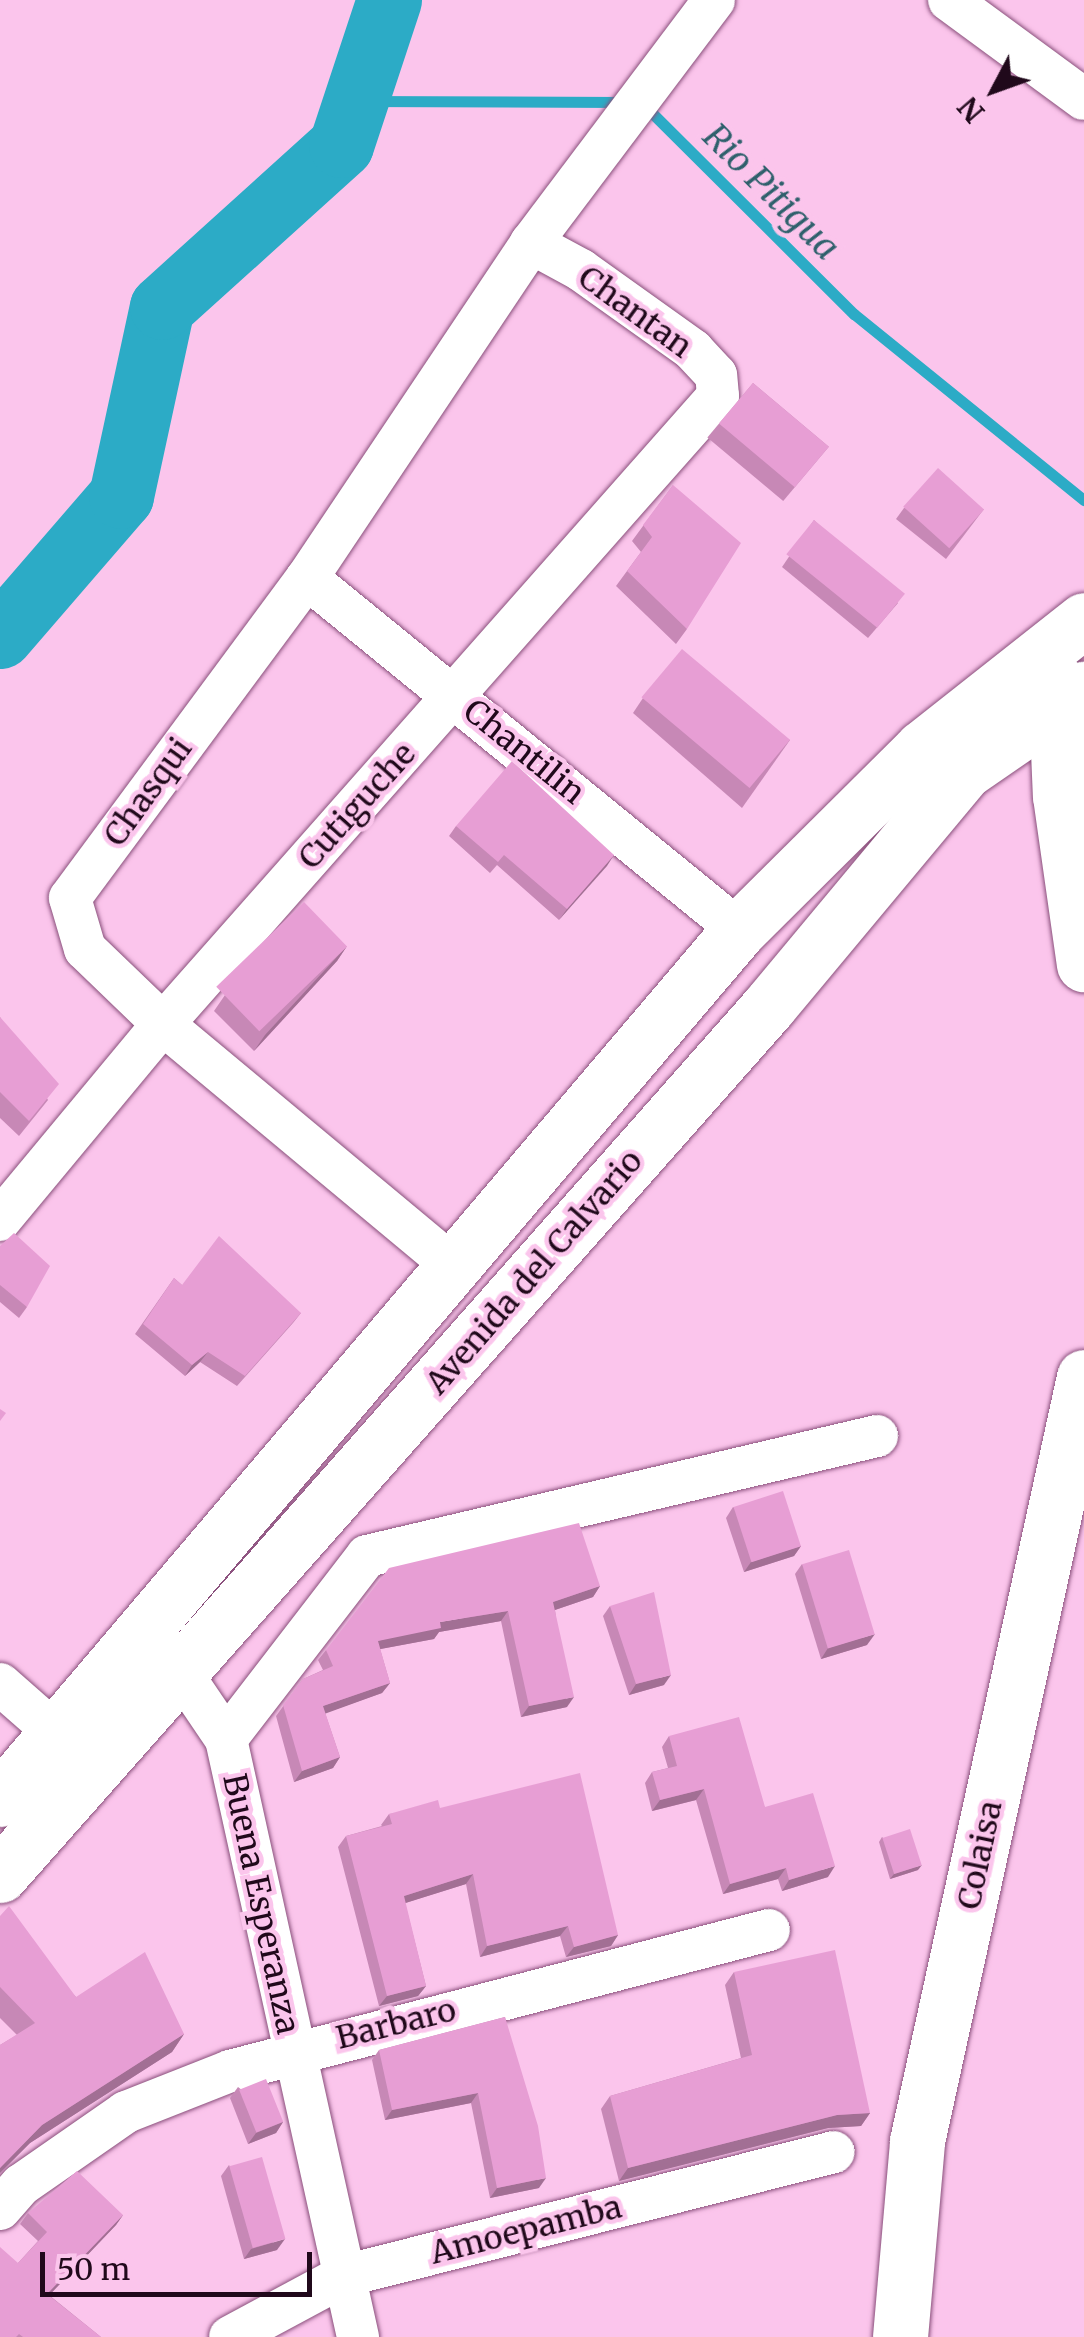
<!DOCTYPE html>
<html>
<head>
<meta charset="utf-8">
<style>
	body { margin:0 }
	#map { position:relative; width:1084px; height:2337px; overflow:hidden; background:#fbc5ec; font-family:Merriweather,serif }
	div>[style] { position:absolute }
	.stream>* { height:11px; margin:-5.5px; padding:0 5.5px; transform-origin:5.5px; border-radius:5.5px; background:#2cabc6 }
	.river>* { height:65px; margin:-32.5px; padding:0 32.5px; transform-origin:32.5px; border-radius:32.5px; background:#2cabc6 }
	.roads { filter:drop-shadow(0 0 2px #894f7b) drop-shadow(0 0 2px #894f7b) }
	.street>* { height:42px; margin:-21px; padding:0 21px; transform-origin:21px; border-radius:21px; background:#fff }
	.secondary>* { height:55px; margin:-27.5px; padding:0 27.5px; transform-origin:27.5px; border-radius:27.5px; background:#fff }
	.wall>* { inset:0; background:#c788b6; transform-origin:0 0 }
	.shaded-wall>* { inset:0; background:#a26f94 }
	.building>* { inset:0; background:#e79ed4; transform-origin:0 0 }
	span { translate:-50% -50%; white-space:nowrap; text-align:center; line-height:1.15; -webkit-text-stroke:9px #fbc5ec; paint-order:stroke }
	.street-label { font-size:32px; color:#20091b }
	.water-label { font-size:35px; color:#2f606c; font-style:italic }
	.north { position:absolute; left:944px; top:40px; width:100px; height:100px; -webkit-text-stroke:8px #fbc5ec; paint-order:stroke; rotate:229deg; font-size:28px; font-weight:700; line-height:40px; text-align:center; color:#20091b }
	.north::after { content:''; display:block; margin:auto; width:35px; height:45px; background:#20091b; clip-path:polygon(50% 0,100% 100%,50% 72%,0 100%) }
	.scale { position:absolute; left:40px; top:2252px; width:272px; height:45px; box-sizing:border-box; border:5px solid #20091b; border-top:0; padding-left:12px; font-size:30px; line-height:35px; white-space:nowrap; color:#20091b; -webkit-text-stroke:8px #fbc5ec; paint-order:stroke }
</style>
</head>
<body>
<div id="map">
	<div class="stream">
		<div style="left:356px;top:101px;width:267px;rotate:0.2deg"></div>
		<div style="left:645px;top:106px;width:295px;rotate:44.9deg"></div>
		<div style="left:854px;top:314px;width:296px;rotate:39deg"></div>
	</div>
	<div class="river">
		<div style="left:0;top:636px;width:185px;rotate:-49.2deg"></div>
		<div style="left:121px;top:496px;width:193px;rotate:-77.8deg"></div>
		<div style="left:162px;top:307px;width:241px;rotate:-42.1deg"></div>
		<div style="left:341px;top:145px;width:153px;rotate:-71.7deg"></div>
	</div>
	<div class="roads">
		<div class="street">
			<div style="left:949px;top:0;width:167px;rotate:36.3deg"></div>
			<div style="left:307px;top:578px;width:557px;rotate:39.17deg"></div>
			<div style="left:0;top:1220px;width:255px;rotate:-50.3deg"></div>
			<div style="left:163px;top:1024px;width:838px;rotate:-48.53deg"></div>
			<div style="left:718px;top:396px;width:21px;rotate:-95deg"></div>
			<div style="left:716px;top:375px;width:34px;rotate:-133deg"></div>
			<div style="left:693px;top:350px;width:138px;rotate:-144.5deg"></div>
			<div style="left:581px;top:270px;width:57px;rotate:-151.6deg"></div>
			<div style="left:452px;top:1265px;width:376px;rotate:-140.2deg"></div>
			<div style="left:163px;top:1024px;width:108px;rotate:-136.1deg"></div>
			<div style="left:85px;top:949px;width:53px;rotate:-106.4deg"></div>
			<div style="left:70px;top:898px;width:398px;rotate:-53.5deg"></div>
			<div style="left:307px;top:578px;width:403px;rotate:-56.2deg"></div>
			<div style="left:531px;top:243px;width:304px;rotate:-53deg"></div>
			<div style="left:165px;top:1649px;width:109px;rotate:55.9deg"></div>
			<div style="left:0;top:1684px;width:76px;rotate:41.3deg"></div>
			<div style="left:0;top:2209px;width:32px;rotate:-49deg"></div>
			<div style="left:21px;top:2185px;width:128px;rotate:-34.8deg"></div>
			<div style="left:126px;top:2112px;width:112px;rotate:-21.5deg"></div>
			<div style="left:230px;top:2071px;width:557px;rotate:-14.66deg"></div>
			<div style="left:230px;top:2337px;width:129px;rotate:-28.2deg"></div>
			<div style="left:344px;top:2276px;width:505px;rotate:-14.2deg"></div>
			<div style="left:358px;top:2337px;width:612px;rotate:-102.45deg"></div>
			<div style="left:226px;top:1739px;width:231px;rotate:-52.4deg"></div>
			<div style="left:367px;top:1556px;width:524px;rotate:-13.24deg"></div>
		</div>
		<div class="secondary">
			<div style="left:1055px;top:679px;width:117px;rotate:87.6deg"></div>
			<div style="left:1060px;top:796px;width:170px;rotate:81.9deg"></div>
			<div style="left:0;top:1799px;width:1141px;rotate:-49.62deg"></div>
			<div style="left:739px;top:930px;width:258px;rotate:-44.8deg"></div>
			<div style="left:922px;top:748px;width:206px;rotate:-38.3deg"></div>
			<div style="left:0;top:1875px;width:1160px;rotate:-48.49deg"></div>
			<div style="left:769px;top:1006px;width:306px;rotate:-50.2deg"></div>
			<div style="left:965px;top:771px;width:145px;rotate:-34.6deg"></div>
			<div style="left:900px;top:2337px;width:197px;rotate:-85deg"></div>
			<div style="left:917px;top:2141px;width:782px;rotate:-77.67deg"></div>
		</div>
	</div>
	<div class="wall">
		<div style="left:753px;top:383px;width:99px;height:71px;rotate:40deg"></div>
		<div style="clip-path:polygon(673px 485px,687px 629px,676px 644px,616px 586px,641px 552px,632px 541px)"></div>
		<div style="clip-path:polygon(904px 508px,984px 509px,946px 559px,896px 519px)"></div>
		<div style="clip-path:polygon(814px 520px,898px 603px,868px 638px,782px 567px)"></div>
		<div style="clip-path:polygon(643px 698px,790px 740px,742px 808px,633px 713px)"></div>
		<div style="clip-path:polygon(456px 826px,614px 855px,559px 920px,497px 865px,490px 873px,449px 836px)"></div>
		<div style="clip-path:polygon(347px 946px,337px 961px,254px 1051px,214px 1011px,225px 995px)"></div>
		<div style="clip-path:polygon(0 1017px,48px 1100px,19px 1136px,0 1118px)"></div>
		<div style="clip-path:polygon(0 1246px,27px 1307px,19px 1318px,0 1302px)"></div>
		<div style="clip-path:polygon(174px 1278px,182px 1285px,301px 1313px,293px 1323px,237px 1386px,200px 1362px,185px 1376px,135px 1334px)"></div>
		<div style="clip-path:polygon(733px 1507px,801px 1546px,794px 1556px,744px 1572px,726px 1518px)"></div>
		<div style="clip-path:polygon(802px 1564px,867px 1645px,821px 1659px,795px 1574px)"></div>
		<div style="clip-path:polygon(600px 1586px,593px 1597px,555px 1610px,567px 1707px,521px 1717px,501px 1621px,439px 1632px,434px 1639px,380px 1649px,390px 1683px,382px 1693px,325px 1713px,340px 1757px,333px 1768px,294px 1782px,276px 1716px,303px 1679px,323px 1670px,318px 1660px,326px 1650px)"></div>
		<div style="clip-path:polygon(610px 1606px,664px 1685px,629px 1695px,603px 1616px)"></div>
		<div style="clip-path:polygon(669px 1736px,765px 1807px,828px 1877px,782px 1891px,778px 1879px,723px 1894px,696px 1800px,652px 1811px,645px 1783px,652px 1772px,668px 1768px,662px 1747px)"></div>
		<div style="clip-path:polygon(440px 1808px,618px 1935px,611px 1946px,566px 1957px,560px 1936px,480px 1957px,466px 1884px,405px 1903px,426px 1986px,418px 1996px,379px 2006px,338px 1847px,346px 1836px,382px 1826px,381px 1825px,389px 1814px)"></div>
		<div style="clip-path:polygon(882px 1837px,918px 1870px,890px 1879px,879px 1842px)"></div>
		<div style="clip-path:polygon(0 1916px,76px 1997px,184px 2034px,172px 2052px,30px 2143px,0 2173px,0 2045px,17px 2035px,0 2018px)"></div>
		<div style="clip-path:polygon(734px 1972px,870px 2113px,861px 2126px,828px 2128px,619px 2181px,601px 2109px,610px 2096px,741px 2058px,725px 1985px)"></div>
		<div style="clip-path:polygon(505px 2017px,539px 2188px,490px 2198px,471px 2103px,385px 2120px,372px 2060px,379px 2050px)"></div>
		<div style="clip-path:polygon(238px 2087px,283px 2122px,276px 2133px,248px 2144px,230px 2098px)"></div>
		<div style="clip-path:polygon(229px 2165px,277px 2250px,244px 2259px,221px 2176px)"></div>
		<div style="clip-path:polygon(28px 2213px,123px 2215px,116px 2225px,49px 2295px,101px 2337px,0 2337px,18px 2263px,38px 2241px,20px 2224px)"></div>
	</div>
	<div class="shaded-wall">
		<div style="clip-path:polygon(614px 855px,607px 866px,559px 920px,567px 909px)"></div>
		<div style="clip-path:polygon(347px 946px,337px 961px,254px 1051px,265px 1035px)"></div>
		<div style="clip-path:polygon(208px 1352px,200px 1362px,185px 1376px,192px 1365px)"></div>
		<div style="clip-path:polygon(801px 1546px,794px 1556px,744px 1572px,751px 1562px)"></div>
		<div style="clip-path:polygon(600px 1586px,593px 1597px,546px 1613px,553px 1602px)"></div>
		<div style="clip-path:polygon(508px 1611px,501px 1621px,439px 1632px,434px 1639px,370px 1651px,378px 1641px,440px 1622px)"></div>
		<div style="clip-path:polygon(875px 1634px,867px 1645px,821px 1659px,828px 1648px)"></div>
		<div style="clip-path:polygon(671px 1675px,664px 1685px,629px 1695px,636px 1684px)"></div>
		<div style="clip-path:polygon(390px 1683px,382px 1693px,316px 1717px,323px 1706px)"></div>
		<div style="clip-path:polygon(574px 1697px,567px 1707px,521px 1717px,529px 1706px)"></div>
		<div style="clip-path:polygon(340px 1757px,333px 1768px,294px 1782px,302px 1771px)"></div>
		<div style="clip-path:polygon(704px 1789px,696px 1800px,652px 1811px,660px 1800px)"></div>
		<div style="clip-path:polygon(922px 1865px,918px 1870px,890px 1879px,894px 1874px)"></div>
		<div style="clip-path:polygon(835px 1866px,828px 1877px,782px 1891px,789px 1880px)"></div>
		<div style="clip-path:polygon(786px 1868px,778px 1879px,723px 1894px,730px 1884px)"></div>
		<div style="clip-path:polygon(473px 1874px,466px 1884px,396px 1906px,404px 1896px)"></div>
		<div style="clip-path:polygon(568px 1926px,560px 1936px,480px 1957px,487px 1946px)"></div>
		<div style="clip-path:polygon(618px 1935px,611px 1946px,566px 1957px,574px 1947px)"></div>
		<div style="clip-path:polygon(426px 1986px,418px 1996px,379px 2006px,387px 1996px)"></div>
		<div style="clip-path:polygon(184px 2034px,172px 2052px,30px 2143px,0 2173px,0 2168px,42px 2125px)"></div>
		<div style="clip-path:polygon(478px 2093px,471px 2103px,385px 2120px,392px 2110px)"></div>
		<div style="clip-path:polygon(870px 2113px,861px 2126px,828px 2128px,619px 2181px,628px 2168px,837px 2115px)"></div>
		<div style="clip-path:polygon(283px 2122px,276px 2133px,248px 2144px,256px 2133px)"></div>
		<div style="clip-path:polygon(546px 2178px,539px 2188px,490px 2198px,497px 2188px)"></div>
		<div style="clip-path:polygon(123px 2215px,116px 2225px,40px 2305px,47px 2294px)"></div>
		<div style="clip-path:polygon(285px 2239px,277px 2250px,244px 2259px,251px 2249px)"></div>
	</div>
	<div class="building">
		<div style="left:753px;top:383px;width:99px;height:53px;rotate:40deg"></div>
		<div style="left:938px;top:468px;width:62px;height:52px;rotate:42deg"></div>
		<div style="clip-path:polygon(673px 485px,741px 543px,687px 629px,627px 571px,652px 537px,643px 525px)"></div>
		<div style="left:814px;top:520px;width:117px;height:44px;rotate:39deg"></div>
		<div style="left:682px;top:649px;width:141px;height:63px;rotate:40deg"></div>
		<div style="clip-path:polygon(512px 761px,614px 855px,567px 909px,504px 855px,498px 862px,456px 826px)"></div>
		<div style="left:304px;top:902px;width:62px;height:122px;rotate:46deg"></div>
		<div style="clip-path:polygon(0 1017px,59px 1084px,29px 1121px,0 1092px)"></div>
		<div style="clip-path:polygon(14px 1233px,50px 1266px,27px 1307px,0 1285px,0 1246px)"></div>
		<div style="clip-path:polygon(219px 1236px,301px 1313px,245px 1376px,208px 1352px,192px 1365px,143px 1324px,174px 1278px,182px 1285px)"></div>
		<div style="clip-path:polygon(0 1409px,6px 1413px,0 1421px)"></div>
		<div style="left:783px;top:1491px;width:58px;height:52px;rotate:72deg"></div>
		<div style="clip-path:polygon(579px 1523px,600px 1586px,553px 1602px,574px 1697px,529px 1706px,508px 1611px,440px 1622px,441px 1628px,378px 1641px,390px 1683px,323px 1706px,340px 1757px,302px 1771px,283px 1705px,303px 1679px,333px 1666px,326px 1650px,389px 1568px)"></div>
		<div style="left:849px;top:1550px;width:88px;height:49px;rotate:73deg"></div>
		<div style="clip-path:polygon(654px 1592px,671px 1675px,636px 1684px,610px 1606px)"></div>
		<div style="clip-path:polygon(739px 1717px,765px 1807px,813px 1793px,835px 1866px,789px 1880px,786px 1868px,730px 1884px,704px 1789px,660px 1800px,652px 1772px,677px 1766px,669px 1736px)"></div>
		<div style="clip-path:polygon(580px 1773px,618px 1935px,574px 1947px,568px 1926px,487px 1946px,473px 1874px,404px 1896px,426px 1986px,387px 1996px,346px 1836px,392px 1824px,389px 1814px,438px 1800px,440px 1808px)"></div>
		<div style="left:910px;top:1829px;width:38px;height:29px;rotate:72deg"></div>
		<div style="clip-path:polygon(9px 1906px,76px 1997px,145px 1952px,184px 2034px,42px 2125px,0 2168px,0 2045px,35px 2023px,0 1987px,0 1916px)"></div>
		<div style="clip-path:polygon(835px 1950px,870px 2113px,837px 2115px,628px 2168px,610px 2096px,752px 2055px,734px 1972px)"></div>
		<div style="clip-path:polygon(505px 2017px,538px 2126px,546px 2178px,497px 2188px,478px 2093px,392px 2110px,379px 2050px)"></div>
		<div style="left:266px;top:2079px;width:46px;height:29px;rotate:68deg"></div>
		<div style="left:262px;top:2157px;width:85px;height:34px;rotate:74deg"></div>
		<div style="clip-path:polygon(77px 2171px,123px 2215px,47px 2294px,101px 2337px,23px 2337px,19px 2334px,16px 2337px,0 2337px,0 2247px,18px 2263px,47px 2232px,28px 2213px)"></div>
	</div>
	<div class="street-label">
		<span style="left:635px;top:312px;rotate:36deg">Chantan</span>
		<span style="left:524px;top:752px;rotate:39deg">Chantilin</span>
		<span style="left:148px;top:792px;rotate:-54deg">Chasqui</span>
		<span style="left:357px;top:806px;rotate:-48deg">Cutiguche</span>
		<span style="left:534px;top:1272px;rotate:-49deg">Avenida del Calvario</span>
		<span style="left:980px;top:1855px;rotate:-78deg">Colaisa</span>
		<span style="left:261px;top:1904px;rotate:78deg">Buena Esperanza</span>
		<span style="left:396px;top:2024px;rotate:-14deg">Barbaro</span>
		<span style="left:526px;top:2230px;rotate:-14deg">Amoepamba</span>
	</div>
	<div class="water-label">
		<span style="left:771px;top:192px;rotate:45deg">Rio Pitigua</span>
	</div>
	<div class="north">N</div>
	<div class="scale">50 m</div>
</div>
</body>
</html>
